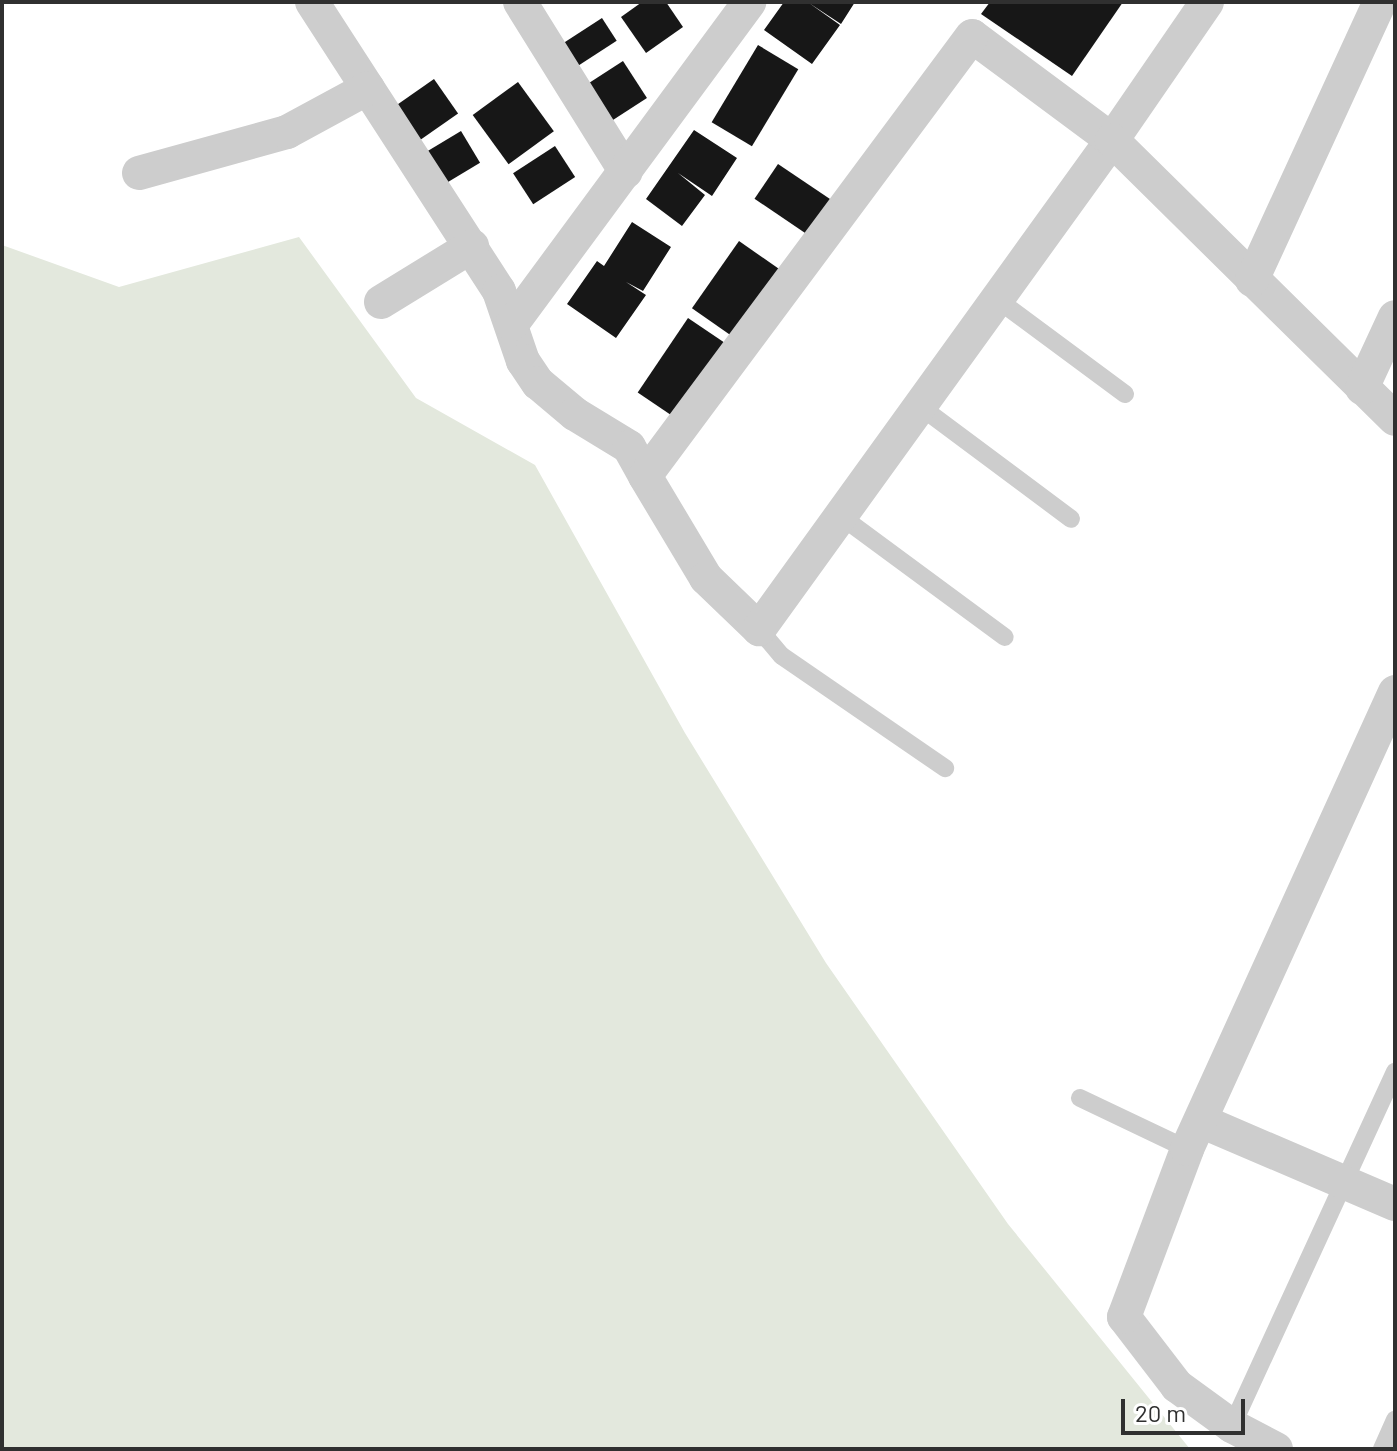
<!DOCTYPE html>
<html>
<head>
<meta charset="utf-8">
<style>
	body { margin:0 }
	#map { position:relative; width:1397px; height:1451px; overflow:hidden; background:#fff; font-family:Barlow,sans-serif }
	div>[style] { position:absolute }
	.green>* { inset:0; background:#e3e8dd }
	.building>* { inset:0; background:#171717; transform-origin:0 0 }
	.service>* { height:18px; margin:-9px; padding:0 9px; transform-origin:9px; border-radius:9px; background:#cdcdcd }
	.minor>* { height:34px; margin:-17px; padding:0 17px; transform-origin:17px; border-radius:17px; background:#cdcdcd }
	span { translate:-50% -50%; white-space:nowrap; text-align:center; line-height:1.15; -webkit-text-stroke:8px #fff; paint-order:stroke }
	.frame { position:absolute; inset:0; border:4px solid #303030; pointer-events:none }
	.scale { position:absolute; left:1121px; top:1399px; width:124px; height:36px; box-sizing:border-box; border:4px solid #303030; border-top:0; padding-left:10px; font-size:24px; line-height:28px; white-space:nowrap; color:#303030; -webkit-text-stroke:6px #fff; paint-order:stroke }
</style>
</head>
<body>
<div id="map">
	<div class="green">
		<div style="clip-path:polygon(299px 237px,416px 398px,535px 465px,685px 733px,826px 963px,1008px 1224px,1190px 1449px,2px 1449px,2px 245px,119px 287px)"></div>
	</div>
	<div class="building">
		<div style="clip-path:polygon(642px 2px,666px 2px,683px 27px,646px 53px,621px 17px)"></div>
		<div style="clip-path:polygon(784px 2px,855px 2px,841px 24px,809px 3px,840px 25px,812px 64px,764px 30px)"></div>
		<div style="clip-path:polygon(990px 2px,1123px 2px,1072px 76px,981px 14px)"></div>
		<div style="left:602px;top:18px;width:27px;height:51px;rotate:57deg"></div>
		<div style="left:758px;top:45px;width:47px;height:90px;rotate:31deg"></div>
		<div style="left:623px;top:61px;width:44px;height:47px;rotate:57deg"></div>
		<div style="left:434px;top:79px;width:42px;height:52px;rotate:55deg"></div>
		<div style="left:518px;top:82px;width:61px;height:56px;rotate:54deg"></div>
		<div style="clip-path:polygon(694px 130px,737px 158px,712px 196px,678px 173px,705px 195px,682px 226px,646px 199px)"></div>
		<div style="left:461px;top:131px;width:37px;height:49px;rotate:59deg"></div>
		<div style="left:555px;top:146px;width:37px;height:50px;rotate:57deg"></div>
		<div style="left:778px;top:164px;width:73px;height:42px;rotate:34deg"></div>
		<div style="clip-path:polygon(632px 222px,671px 247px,643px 291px,626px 282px,646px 295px,616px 338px,567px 304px,597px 261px,604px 266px)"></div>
		<div style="left:739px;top:241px;width:56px;height:82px;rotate:35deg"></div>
		<div style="left:688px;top:318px;width:50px;height:90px;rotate:34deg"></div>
	</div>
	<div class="service">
		<div style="left:998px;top:300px;width:158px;rotate:36.5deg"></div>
		<div style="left:921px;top:407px;width:187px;rotate:36.7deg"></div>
		<div style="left:842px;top:517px;width:202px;rotate:36.4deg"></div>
		<div style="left:759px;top:629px;width:35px;rotate:50deg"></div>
		<div style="left:782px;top:656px;width:198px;rotate:34.5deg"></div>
		<div style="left:1080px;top:1098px;width:119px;rotate:25.5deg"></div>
		<div style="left:1232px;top:1426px;width:390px;rotate:-65.3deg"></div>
		<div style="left:1382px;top:1449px;width:32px;rotate:-66deg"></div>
	</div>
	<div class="minor">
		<div style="left:312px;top:2px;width:344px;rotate:57.1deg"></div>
		<div style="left:499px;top:291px;width:74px;rotate:71.1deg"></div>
		<div style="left:523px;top:361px;width:27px;rotate:56deg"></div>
		<div style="left:538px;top:383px;width:48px;rotate:40deg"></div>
		<div style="left:575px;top:414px;width:63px;rotate:31.4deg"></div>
		<div style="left:629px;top:447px;width:33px;rotate:61deg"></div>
		<div style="left:645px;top:476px;width:119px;rotate:59.1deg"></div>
		<div style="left:706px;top:578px;width:74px;rotate:43.9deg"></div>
		<div style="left:759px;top:629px;width:603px;rotate:-54.18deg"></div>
		<div style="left:1112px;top:140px;width:174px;rotate:-143.4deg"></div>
		<div style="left:972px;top:36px;width:548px;rotate:126.62deg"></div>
		<div style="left:520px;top:2px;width:200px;rotate:58.1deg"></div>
		<div style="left:1207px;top:2px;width:168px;rotate:124.5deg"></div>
		<div style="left:1112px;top:140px;width:397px;rotate:44.6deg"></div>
		<div style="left:139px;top:173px;width:154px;rotate:-15.5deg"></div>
		<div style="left:287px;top:132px;width:92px;rotate:-28.5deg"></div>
		<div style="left:1252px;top:280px;width:306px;rotate:-65.3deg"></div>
		<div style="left:381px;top:302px;width:107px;rotate:-31.6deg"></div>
		<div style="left:512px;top:324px;width:400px;rotate:-53.6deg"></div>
		<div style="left:1362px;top:388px;width:78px;rotate:-65.1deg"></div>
		<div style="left:1201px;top:1121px;width:211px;rotate:23.2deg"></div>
		<div style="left:1276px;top:1449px;width:50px;rotate:-152.4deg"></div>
		<div style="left:1232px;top:1426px;width:68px;rotate:-144deg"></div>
		<div style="left:1177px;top:1386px;width:87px;rotate:-127.5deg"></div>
		<div style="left:1124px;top:1317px;width:179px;rotate:-69.4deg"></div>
		<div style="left:1187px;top:1149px;width:502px;rotate:-65.53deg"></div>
	</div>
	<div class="frame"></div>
	<div class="scale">20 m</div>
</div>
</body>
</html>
